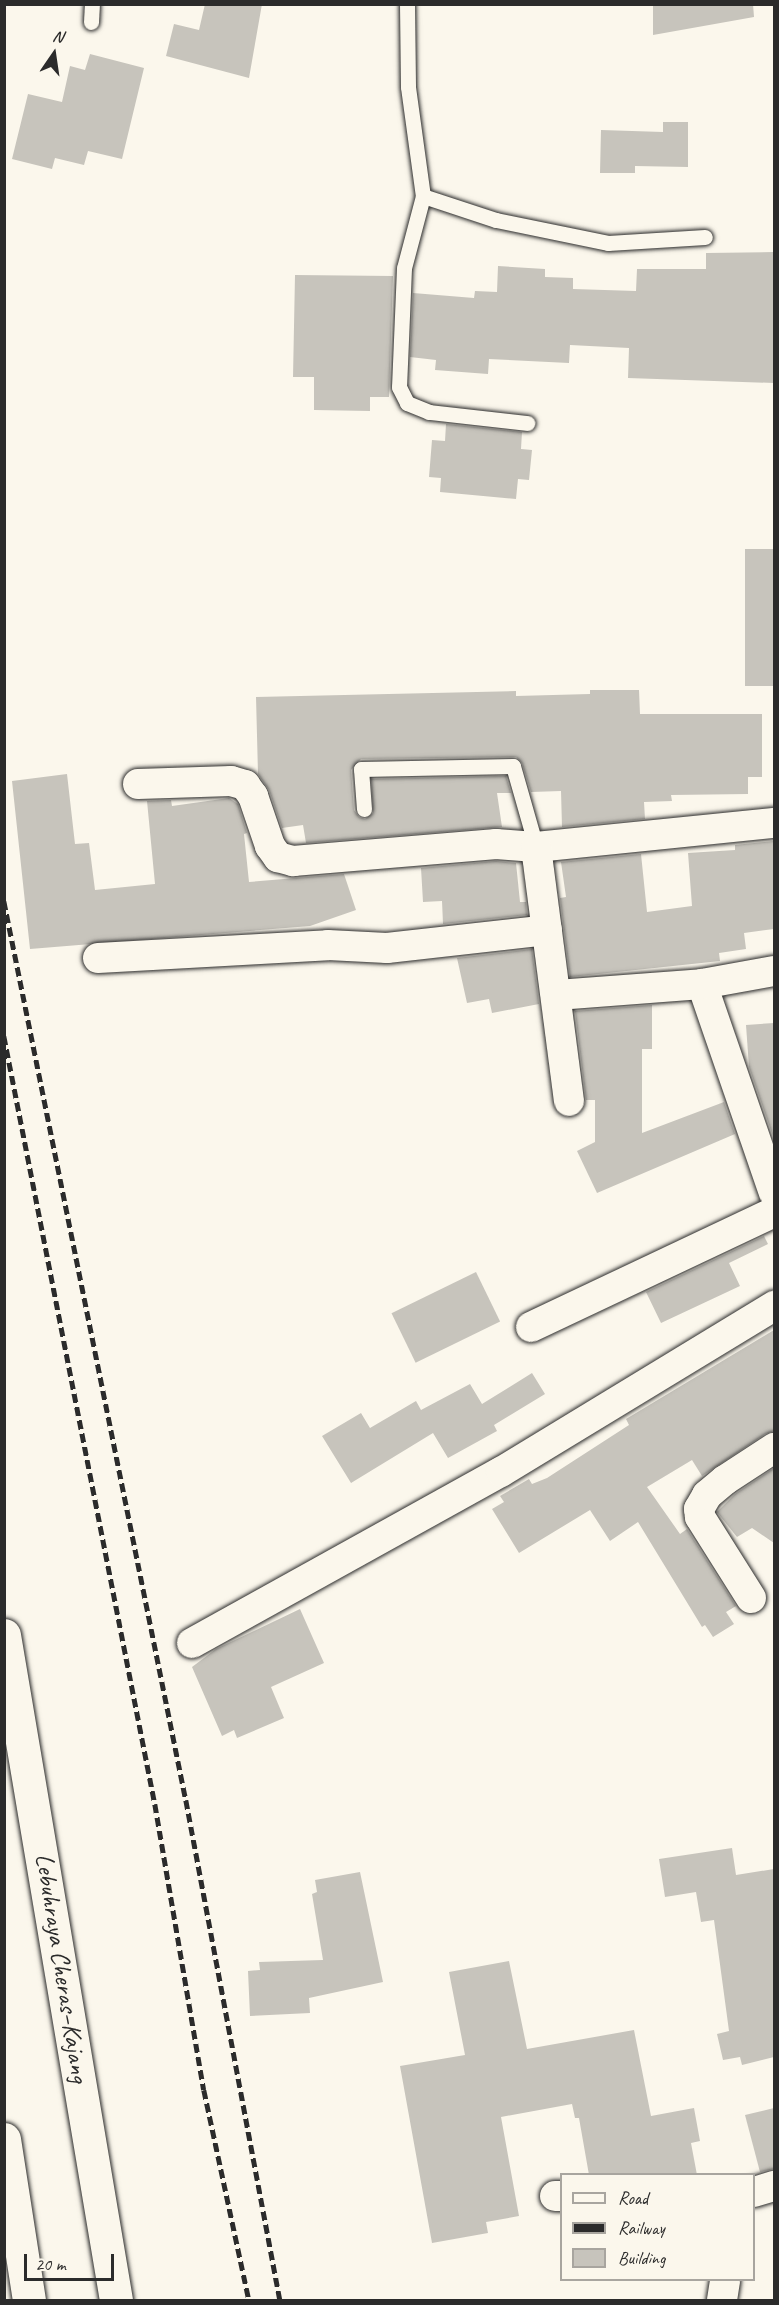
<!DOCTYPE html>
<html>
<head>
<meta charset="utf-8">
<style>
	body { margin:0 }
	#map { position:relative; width:779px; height:2305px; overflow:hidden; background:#fbf7ec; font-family:Caveat,sans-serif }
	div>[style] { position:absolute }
	.building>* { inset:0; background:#c7c4bc; transform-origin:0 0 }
	.roads { filter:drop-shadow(0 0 2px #2b2b2b) drop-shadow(0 0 2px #2b2b2b) }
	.service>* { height:15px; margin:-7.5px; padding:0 7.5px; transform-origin:7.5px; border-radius:7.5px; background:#fbf7ec }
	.minor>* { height:30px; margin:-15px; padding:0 15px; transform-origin:15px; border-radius:15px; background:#fbf7ec }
	.motorway>* { height:33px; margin:-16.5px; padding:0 16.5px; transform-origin:16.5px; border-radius:16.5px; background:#fbf7ec }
	.rail>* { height:4.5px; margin-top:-2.25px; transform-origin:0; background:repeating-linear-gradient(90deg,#2b2b2b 0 9px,transparent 0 13.5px) }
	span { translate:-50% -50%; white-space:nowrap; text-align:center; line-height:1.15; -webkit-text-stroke:4.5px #fbf7ec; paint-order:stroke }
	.street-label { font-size:26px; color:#2b2b2b }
	.frame { position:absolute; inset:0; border:6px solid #2b2b2b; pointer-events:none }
	.legend { position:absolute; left:560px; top:2173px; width:195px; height:108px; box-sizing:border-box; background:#fbf7ec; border:2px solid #a8a59f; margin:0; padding:8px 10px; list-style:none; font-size:18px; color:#2b2b2b }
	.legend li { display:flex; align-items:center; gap:12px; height:30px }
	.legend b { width:30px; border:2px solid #a8a59f }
	.north { position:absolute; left:24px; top:24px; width:60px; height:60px; -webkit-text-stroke:4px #fbf7ec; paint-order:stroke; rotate:13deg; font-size:16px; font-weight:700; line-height:24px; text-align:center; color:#2b2b2b }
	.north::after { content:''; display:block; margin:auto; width:21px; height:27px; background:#2b2b2b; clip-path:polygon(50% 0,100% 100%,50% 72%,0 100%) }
	.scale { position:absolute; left:24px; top:2254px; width:90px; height:27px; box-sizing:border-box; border:3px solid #2b2b2b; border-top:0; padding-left:8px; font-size:18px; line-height:21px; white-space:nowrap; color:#2b2b2b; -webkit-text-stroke:4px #fbf7ec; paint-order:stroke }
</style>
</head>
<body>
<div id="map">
	<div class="building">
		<div style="clip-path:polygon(205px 4px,262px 4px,249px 78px,166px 56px,174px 24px,199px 30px)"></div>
		<div style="clip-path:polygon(653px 4px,753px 4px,754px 17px,653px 35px)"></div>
		<div style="clip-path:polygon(90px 54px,144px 68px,122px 159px,88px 151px,84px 165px,55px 158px,52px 169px,12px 159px,28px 94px,62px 102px,70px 66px,85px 70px)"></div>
		<div style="clip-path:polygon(663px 122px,688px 122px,688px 167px,635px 166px,635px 173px,600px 173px,601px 130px,663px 132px)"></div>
		<div style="clip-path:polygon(774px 252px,774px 383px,628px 378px,629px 348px,570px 345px,569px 363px,489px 359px,488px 374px,435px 370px,436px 360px,410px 357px,413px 293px,474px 298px,475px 291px,497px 292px,498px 266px,545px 269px,545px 277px,573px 278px,573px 289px,636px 291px,637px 269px,706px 269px,706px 253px)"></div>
		<div style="clip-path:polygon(295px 275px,393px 276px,389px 397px,370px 397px,370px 411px,314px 410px,314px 377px,293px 377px)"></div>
		<div style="clip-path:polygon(446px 424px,522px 432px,521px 449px,532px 450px,529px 480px,518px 479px,516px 499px,440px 492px,441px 478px,429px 477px,432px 440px,445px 441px)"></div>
		<div style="left:745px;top:549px;width:29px;height:137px"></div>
		<div style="clip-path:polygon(590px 690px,639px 690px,640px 714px,762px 714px,762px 777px,748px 777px,748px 794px,671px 795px,672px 801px,644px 802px,645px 819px,562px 827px,561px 791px,531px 792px,522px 763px,516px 757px,361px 759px,351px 770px,354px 810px,359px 817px,365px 819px,373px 813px,371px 779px,506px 776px,511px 793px,497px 793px,502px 827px,306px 843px,303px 825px,282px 828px,269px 790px,258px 774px,256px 697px,516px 691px,516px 696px,590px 694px)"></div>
		<div style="clip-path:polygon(67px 774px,75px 844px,89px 843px,95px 890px,155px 884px,147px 801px,171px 800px,172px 806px,229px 798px,238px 804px,247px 833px,244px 834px,249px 882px,344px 874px,356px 910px,310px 926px,30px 949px,12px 781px)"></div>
		<div style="clip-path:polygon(774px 841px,774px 929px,744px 933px,746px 949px,719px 953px,720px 961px,570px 977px,560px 898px,566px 897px,561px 862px,641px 854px,647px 912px,692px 906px,688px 853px,735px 850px,735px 845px)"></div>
		<div style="clip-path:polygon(496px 861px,516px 863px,520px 902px,526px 902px,527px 915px,443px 924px,442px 901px,423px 902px,421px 868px)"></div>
		<div style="clip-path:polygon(532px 949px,539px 1004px,492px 1013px,489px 999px,467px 1003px,457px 958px)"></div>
		<div style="clip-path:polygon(652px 1005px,652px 1049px,642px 1049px,642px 1133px,724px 1102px,735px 1134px,597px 1193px,577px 1151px,595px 1142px,595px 1100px,586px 1100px,575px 1011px)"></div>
		<div style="clip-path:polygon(774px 1023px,774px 1139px,749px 1067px,746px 1025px)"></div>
		<div style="clip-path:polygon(764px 1236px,768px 1244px,729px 1263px,740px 1286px,661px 1323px,646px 1292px)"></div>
		<div style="left:476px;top:1272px;width:55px;height:94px;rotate:64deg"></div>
		<div style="clip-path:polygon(774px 1330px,774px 1431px,765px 1434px,702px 1476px,692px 1460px,647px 1487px,680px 1534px,687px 1529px,736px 1606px,726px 1612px,734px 1624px,713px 1637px,705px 1625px,702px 1627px,638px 1522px,610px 1541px,590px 1510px,519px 1553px,492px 1509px,504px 1502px,500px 1496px,529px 1479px,532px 1484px,547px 1478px,629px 1425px,626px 1419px)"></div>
		<div style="clip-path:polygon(532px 1373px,545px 1394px,494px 1425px,497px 1431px,448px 1458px,433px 1433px,351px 1483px,322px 1436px,361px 1413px,370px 1428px,416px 1401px,421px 1410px,470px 1384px,482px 1404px)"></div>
		<div style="clip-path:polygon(774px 1468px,774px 1543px,752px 1528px,737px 1537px,717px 1512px,735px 1494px)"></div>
		<div style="clip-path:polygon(300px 1609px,324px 1663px,271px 1687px,284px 1718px,237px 1738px,234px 1730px,222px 1736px,192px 1667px,216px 1649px)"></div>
		<div style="clip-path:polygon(732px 1848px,736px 1875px,774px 1869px,774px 2057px,742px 2065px,740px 2057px,723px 2060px,717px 2034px,729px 2031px,714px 1920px,701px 1922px,696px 1892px,665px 1897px,659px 1859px)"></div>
		<div style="clip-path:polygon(360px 1872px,383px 1982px,309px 1998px,310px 2013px,250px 2016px,248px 1971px,260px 1970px,259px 1962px,323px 1960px,312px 1894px,317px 1892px,315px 1880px)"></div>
		<div style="clip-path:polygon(509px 1961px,527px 2049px,634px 2030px,651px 2116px,694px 2108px,700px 2141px,691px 2143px,697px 2175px,589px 2175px,579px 2118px,575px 2118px,572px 2104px,501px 2117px,519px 2216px,486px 2222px,488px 2233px,432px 2243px,400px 2066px,465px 2055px,449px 1972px)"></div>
		<div style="clip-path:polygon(774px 2108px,774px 2169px,760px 2172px,745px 2115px)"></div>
	</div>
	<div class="roads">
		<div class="service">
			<div style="left:407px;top:4px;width:83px;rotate:89.3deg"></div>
			<div style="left:408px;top:87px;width:110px;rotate:82.2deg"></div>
			<div style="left:423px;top:196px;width:74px;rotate:104.8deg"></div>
			<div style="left:404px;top:268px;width:119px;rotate:92.4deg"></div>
			<div style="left:399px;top:387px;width:18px;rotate:63deg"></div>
			<div style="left:407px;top:403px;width:24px;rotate:22deg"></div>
			<div style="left:429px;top:412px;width:99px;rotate:6.4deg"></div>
			<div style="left:91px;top:22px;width:18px;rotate:-87deg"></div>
			<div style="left:423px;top:196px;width:77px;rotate:18.2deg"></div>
			<div style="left:496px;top:220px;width:114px;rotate:11.6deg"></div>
			<div style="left:608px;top:243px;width:97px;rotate:-3.5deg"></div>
			<div style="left:364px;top:809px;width:40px;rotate:-94.3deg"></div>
			<div style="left:361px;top:769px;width:152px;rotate:-1.1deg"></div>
			<div style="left:513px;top:766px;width:84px;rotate:74.1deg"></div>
		</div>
		<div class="minor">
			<div style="left:138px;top:784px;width:93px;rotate:-1.8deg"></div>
			<div style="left:231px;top:781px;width:15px;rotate:16deg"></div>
			<div style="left:245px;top:785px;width:14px;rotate:54deg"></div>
			<div style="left:253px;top:796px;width:53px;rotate:71.2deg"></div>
			<div style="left:270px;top:846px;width:14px;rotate:54deg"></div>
			<div style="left:278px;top:857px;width:16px;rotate:15deg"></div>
			<div style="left:293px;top:861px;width:204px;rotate:-4.8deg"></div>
			<div style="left:496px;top:844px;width:40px;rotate:4.3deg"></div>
			<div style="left:536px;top:847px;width:239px;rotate:-5.8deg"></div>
			<div style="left:536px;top:847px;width:256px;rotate:82.6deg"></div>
			<div style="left:98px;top:958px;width:230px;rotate:-3.2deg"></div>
			<div style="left:328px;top:945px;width:59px;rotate:2.9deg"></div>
			<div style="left:387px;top:948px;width:161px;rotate:-6.4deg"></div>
			<div style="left:702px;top:984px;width:221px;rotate:71deg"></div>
			<div style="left:557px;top:995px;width:145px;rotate:-4.3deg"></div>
			<div style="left:702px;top:984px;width:73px;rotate:-10.2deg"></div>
			<div style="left:531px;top:1327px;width:269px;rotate:-25.3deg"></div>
			<div style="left:751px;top:1598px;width:96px;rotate:-122.2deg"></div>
			<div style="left:700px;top:1517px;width:8px;rotate:-97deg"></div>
			<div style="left:699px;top:1509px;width:16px;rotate:-60deg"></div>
			<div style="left:707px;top:1495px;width:23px;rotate:-40deg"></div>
			<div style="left:725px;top:1480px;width:59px;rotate:-33.1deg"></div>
			<div style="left:192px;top:1643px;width:353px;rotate:-29deg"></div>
			<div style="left:501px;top:1472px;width:320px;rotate:-31.3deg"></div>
			<div style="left:754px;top:2192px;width:21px;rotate:-17deg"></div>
			<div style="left:555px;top:2196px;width:7px"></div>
			<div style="left:722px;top:2300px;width:20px;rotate:-81deg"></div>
		</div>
		<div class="motorway">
			<div style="left:4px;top:1635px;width:674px;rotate:80.44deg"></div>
			<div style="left:4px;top:2139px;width:163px;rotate:81.2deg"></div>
		</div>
	</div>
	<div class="rail">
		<div style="left:4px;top:901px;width:917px;rotate:78.56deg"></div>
		<div style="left:186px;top:1800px;width:509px;rotate:79.35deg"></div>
		<div style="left:4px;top:1036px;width:783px;rotate:78.88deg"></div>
		<div style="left:155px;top:1804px;width:290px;rotate:80.3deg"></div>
		<div style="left:204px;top:2090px;width:215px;rotate:77.9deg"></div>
	</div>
	<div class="street-label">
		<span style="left:62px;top:1968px;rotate:81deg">Lebuhraya Cheras–Kajang</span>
	</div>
	<div class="frame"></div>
	<ul class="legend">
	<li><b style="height:8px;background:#fbf7ec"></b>Road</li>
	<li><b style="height:8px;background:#2b2b2b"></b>Railway</li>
	<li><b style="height:16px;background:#c7c4bc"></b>Building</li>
	</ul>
	<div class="north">N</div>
	<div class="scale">20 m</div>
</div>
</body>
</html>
